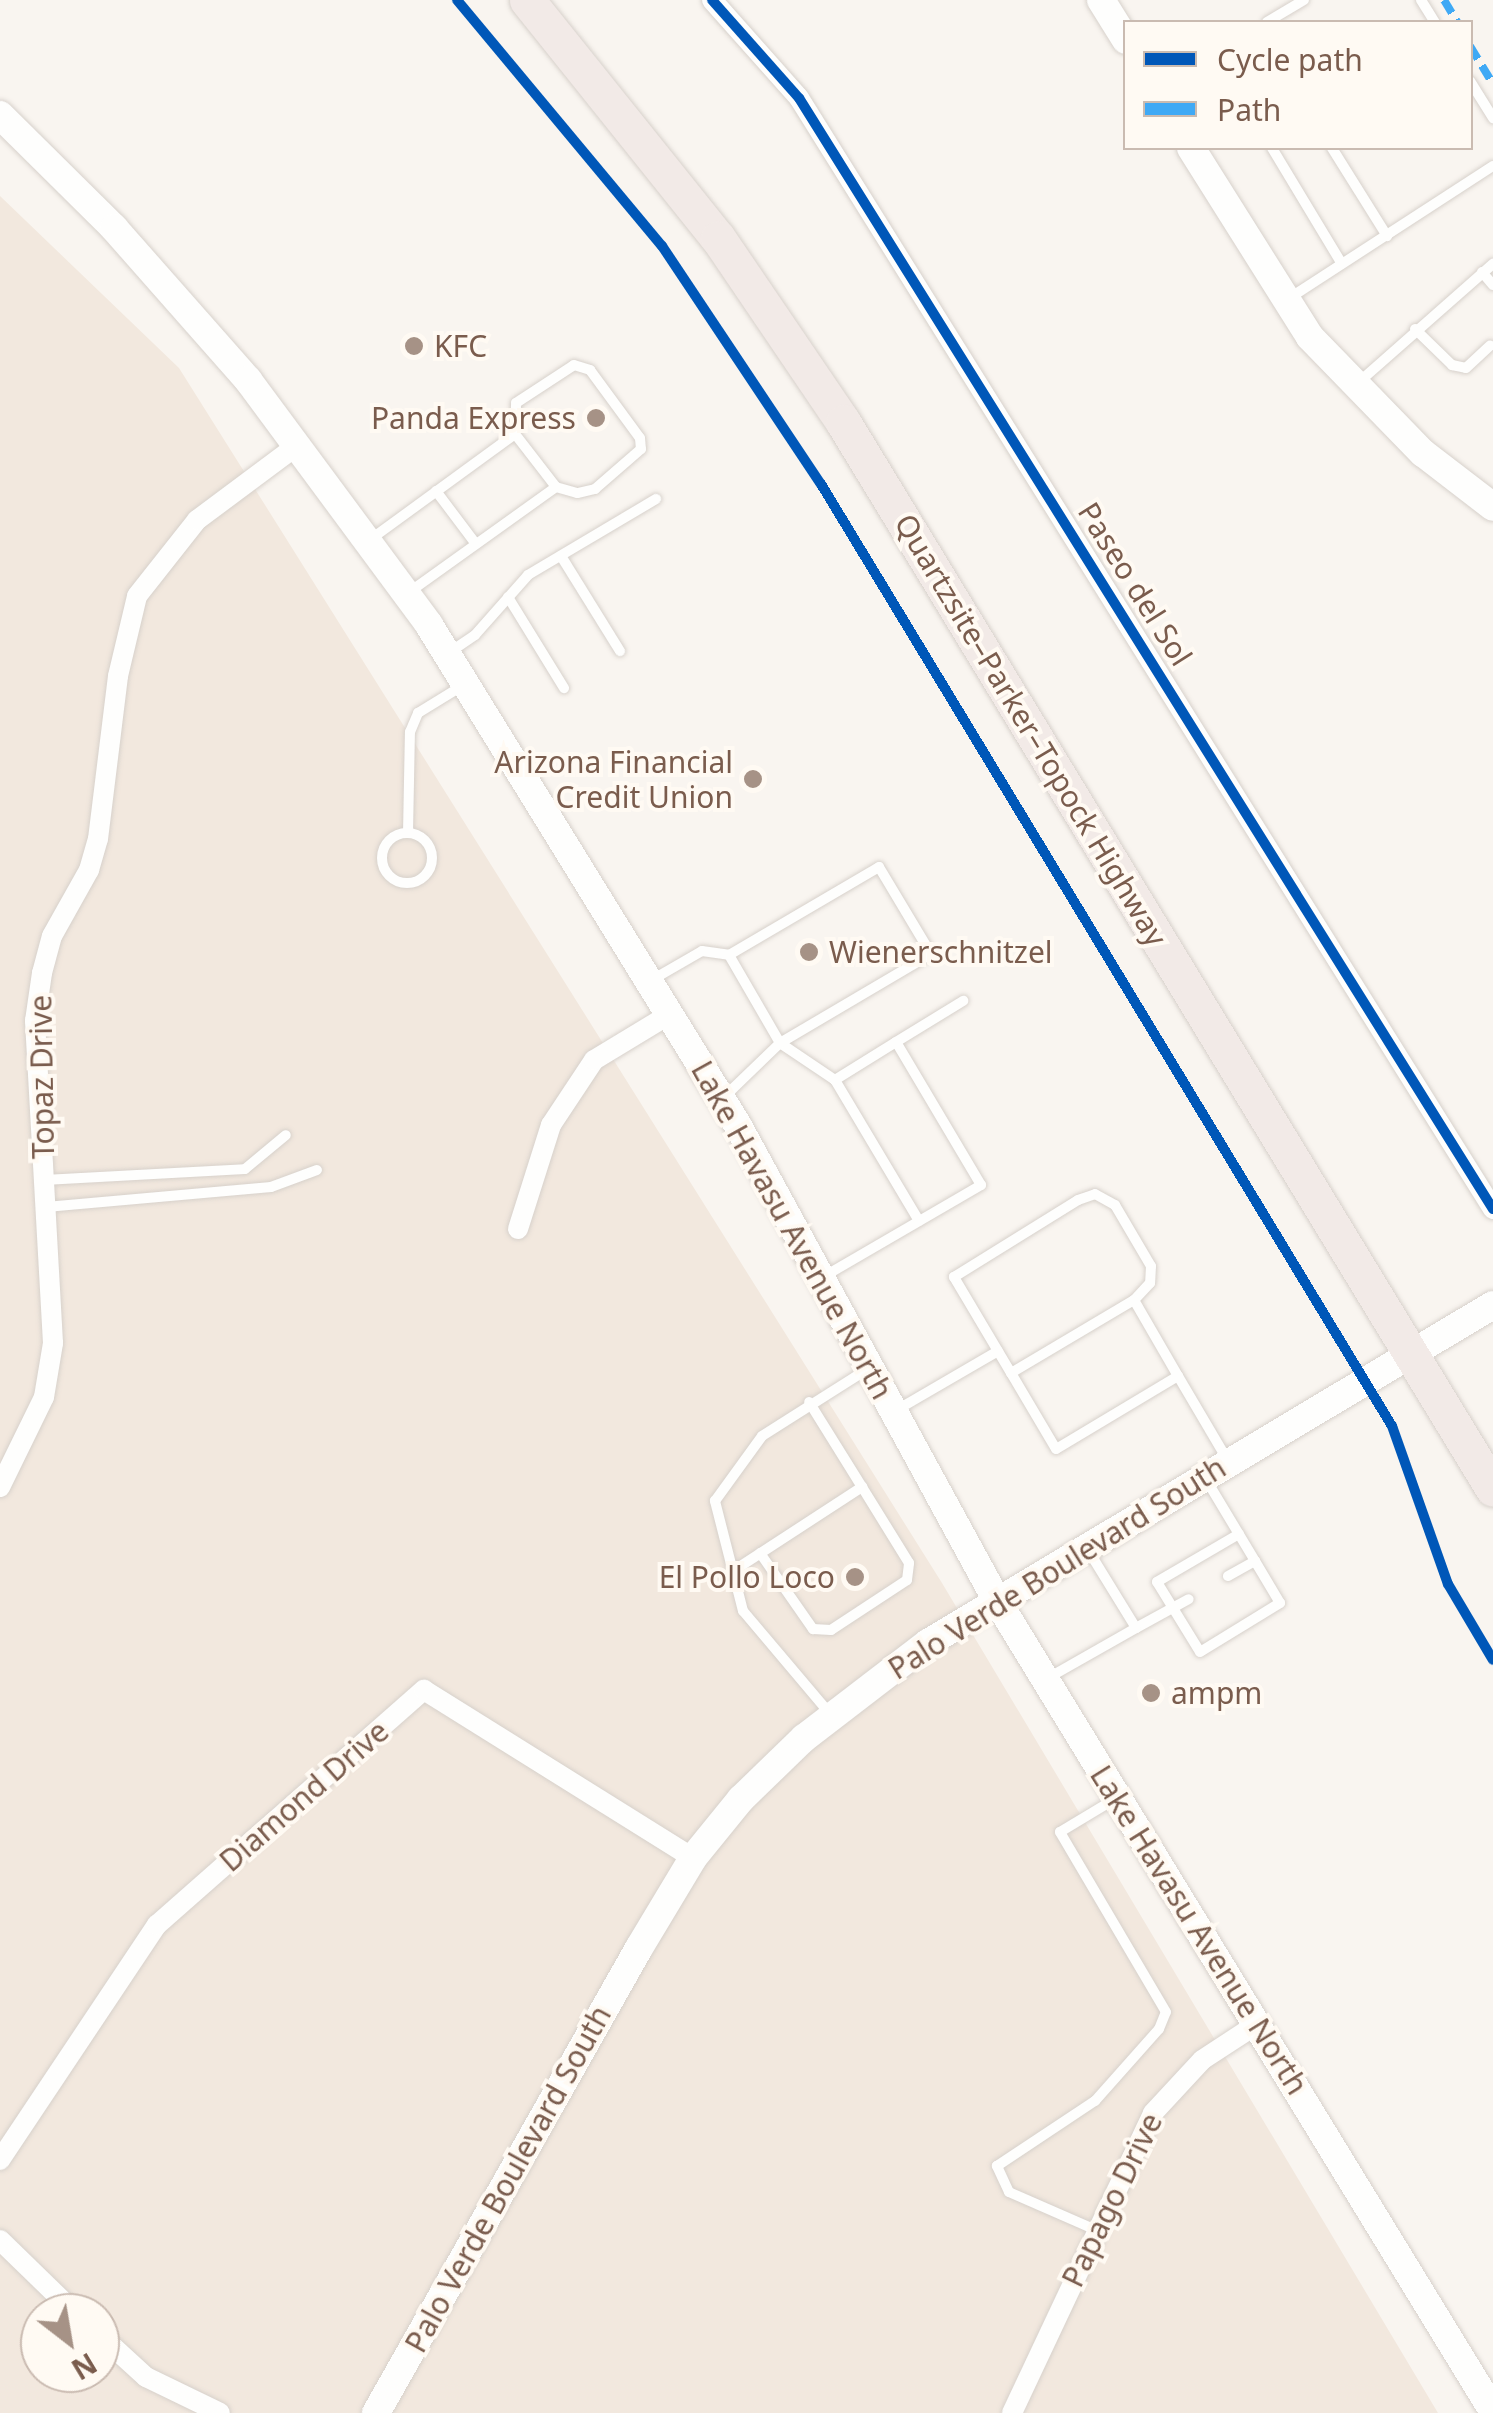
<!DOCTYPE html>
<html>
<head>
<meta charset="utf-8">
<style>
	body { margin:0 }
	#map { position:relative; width:1493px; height:2413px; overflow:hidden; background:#f9f5f0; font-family:"Noto Sans",sans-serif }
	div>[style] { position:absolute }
	.residential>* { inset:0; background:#f2e8de }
	.roads { filter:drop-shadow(0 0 2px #d7d1cb) drop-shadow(0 0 2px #d7d1cb) }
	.lane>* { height:10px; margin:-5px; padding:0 5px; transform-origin:5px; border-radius:5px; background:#fefefd }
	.lane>.ring { margin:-5px; padding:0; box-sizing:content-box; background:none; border:10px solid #fefefd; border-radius:50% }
	.street>* { height:20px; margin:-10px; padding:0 10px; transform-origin:10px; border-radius:10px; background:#fefefd }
	.secondary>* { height:28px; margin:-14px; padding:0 14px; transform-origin:14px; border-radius:14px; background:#fefefd }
	.highway>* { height:35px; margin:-17.5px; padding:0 17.5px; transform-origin:17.5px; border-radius:17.5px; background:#f2eae7 }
	.quiet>* { height:8px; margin-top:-4px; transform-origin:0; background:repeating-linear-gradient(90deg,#3fa9f5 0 15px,transparent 0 23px) }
	.cycleway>* { height:10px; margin:-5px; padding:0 5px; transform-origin:5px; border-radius:5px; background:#0057b8 }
	.dots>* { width:28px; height:28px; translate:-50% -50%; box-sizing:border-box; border:5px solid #fffaf3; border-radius:50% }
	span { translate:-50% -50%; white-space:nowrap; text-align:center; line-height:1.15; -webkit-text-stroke:8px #fffaf3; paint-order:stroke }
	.poi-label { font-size:30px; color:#7a5c4d }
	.left { translate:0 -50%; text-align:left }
	.right { translate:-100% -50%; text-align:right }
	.street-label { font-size:30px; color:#7a5c4d }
	.legend { position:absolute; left:1123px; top:20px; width:350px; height:130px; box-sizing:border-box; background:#fffaf3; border:2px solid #cabbb1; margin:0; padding:12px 18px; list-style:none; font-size:30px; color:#7a5c4d }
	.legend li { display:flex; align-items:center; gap:20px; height:50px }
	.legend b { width:50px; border:2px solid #cabbb1 }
	.north { position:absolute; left:20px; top:2293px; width:100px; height:100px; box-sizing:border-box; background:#fffaf3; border:2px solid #cabbb1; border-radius:50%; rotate:149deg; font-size:28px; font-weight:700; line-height:40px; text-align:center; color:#7a5c4d }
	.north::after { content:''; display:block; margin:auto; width:35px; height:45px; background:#a69286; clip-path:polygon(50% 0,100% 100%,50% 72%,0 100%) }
</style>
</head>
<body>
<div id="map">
	<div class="residential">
		<div style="clip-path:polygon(evenodd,0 196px,179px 368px,942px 1583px,1438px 2413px,0 2413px,0 196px,40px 2313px,100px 2313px,100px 2373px,40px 2373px,40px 2313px)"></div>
	</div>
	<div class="roads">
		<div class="lane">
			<div style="left:1421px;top:0;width:26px;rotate:58deg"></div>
			<div style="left:1267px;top:22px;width:43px;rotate:-30.7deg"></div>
			<div style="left:1470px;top:81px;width:44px;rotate:58.1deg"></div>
			<div style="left:1272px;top:148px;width:135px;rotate:58.9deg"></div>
			<div style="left:1332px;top:148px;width:104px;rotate:58deg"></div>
			<div style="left:1482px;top:272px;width:17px;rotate:50deg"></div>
			<div style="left:1288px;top:299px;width:244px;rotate:-33deg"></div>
			<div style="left:1415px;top:329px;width:52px;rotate:44.2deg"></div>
			<div style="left:1452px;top:365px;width:14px;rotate:12deg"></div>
			<div style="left:1466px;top:368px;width:33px;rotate:-43deg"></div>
			<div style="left:1359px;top:382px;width:179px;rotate:-41.4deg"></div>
			<div style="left:436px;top:491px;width:66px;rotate:53deg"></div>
			<div style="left:371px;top:539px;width:178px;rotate:-36.1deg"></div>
			<div style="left:561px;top:556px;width:112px;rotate:58.2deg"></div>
			<div style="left:408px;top:593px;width:182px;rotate:-35.6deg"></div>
			<div style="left:556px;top:487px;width:67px;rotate:-127.7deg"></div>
			<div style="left:515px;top:434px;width:31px;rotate:-88deg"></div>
			<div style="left:516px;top:403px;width:69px;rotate:-33.2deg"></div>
			<div style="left:574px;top:365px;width:17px;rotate:17deg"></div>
			<div style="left:590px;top:370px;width:84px;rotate:53.7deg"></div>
			<div style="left:640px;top:438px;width:11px;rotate:85deg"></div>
			<div style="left:641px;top:449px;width:61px;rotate:139deg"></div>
			<div style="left:595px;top:489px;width:18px;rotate:167deg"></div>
			<div style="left:577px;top:493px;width:22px;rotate:-164deg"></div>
			<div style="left:508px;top:597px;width:107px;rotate:58.4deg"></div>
			<div style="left:450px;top:652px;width:30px;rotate:-34deg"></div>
			<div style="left:475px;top:635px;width:80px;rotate:-48.5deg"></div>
			<div style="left:528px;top:575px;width:149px;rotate:-30.7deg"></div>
			<div style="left:408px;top:833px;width:101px;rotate:-88.9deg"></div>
			<div style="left:410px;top:732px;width:21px;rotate:-67deg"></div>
			<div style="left:418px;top:713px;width:52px;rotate:-31.5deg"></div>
			<div class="ring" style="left:382px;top:833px;width:40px;height:40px"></div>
			<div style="left:729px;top:955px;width:102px;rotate:59.9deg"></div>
			<div style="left:780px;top:1043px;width:66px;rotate:33.9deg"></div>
			<div style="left:650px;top:981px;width:60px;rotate:-30deg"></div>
			<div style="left:702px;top:951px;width:27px;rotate:8deg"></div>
			<div style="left:729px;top:955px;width:174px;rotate:-30.4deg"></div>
			<div style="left:879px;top:867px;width:101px;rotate:59.1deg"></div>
			<div style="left:931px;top:954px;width:175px;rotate:149.5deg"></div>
			<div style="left:780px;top:1043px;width:79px;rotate:136deg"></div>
			<div style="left:896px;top:1042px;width:79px;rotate:-31.5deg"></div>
			<div style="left:44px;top:1180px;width:201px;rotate:-3.1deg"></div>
			<div style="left:245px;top:1169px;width:53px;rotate:-39.7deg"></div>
			<div style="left:46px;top:1207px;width:226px;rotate:-5.1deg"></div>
			<div style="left:271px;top:1187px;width:49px;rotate:-20.3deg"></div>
			<div style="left:823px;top:1277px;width:183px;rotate:-30.2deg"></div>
			<div style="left:981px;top:1185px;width:166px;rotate:-120.7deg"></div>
			<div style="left:896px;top:1042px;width:72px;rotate:148.1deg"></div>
			<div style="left:835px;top:1080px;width:164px;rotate:59.2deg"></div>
			<div style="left:1011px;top:1373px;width:112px;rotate:-120.7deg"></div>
			<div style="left:954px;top:1277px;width:146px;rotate:-31.8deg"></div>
			<div style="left:1078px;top:1200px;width:18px;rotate:-19deg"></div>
			<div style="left:1095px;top:1194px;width:23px;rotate:29deg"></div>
			<div style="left:1115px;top:1205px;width:71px;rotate:59.5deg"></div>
			<div style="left:1151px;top:1266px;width:17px;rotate:93deg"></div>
			<div style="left:1150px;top:1283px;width:23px;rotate:133deg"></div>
			<div style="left:1178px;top:1376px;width:142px;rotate:149.1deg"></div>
			<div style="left:1056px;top:1449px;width:88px;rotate:-120.6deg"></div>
			<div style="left:1011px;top:1373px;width:143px;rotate:-30.7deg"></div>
			<div style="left:1134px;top:1300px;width:88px;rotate:59.9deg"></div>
			<div style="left:1178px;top:1376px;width:99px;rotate:59.5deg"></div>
			<div style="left:895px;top:1411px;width:119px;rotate:-30.2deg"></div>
			<div style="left:1207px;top:1481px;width:93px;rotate:59deg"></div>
			<div style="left:1255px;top:1561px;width:31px;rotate:151deg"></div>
			<div style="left:1239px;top:1534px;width:95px;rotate:149.7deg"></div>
			<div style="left:1157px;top:1582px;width:82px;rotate:58.4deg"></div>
			<div style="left:1200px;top:1652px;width:94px;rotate:-31.5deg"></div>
			<div style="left:1280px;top:1603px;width:49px;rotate:-120.8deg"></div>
			<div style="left:760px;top:1553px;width:93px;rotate:55.1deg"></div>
			<div style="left:813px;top:1629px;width:18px;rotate:3deg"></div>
			<div style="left:831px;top:1630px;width:91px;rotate:-33.3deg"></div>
			<div style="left:907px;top:1580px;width:17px;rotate:-83deg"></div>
			<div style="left:909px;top:1563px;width:89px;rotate:-121.7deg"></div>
			<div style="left:730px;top:1573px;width:158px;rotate:-33.1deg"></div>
			<div style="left:862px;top:1487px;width:100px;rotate:-121.9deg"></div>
			<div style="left:1136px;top:1628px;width:60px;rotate:-28.7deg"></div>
			<div style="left:1048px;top:1678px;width:101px;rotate:-29.6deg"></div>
			<div style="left:1136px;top:1628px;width:92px;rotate:-121.6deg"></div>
			<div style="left:831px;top:1715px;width:136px;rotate:-130.2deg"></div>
			<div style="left:743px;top:1611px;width:114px;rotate:-104.3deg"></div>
			<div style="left:715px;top:1501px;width:80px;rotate:-54.1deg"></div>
			<div style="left:762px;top:1436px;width:127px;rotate:-32.4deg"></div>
			<div style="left:1096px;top:2230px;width:95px;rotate:-156.4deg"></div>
			<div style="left:1009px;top:2192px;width:29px;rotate:-115deg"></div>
			<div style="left:997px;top:2166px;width:118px;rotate:-33.6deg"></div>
			<div style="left:1095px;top:2101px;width:96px;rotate:-48.4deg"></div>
			<div style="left:1159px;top:2029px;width:18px;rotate:-68deg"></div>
			<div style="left:1166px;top:2012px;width:209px;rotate:-120.5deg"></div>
			<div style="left:1060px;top:1832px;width:64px;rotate:-31deg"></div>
		</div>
		<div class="street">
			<div style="left:712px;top:0;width:131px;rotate:48.4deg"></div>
			<div style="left:799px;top:98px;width:1310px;rotate:58.01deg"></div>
			<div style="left:518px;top:1229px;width:109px;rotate:-72.4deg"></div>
			<div style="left:551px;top:1125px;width:78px;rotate:-56.5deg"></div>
			<div style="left:594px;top:1060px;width:89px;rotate:-31.2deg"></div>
			<div style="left:0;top:1487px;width:100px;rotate:-63.9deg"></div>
			<div style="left:44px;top:1397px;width:55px;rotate:-80.5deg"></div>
			<div style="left:53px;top:1343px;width:323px;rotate:-93.2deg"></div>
			<div style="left:35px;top:1021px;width:49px;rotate:-81.7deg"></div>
			<div style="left:42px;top:973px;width:38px;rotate:-75deg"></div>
			<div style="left:52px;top:936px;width:76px;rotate:-60.7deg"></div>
			<div style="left:89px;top:870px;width:32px;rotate:-74deg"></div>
			<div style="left:98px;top:839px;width:164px;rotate:-83deg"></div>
			<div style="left:118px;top:676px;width:82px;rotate:-76.6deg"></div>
			<div style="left:137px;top:596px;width:97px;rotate:-51.7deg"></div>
			<div style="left:197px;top:520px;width:127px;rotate:-36.7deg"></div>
			<div style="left:0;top:2160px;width:283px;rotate:-56.3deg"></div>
			<div style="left:157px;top:1925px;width:356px;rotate:-41.4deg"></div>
			<div style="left:424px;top:1690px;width:317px;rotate:32deg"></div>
			<div style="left:0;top:2240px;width:105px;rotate:44.2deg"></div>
			<div style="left:100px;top:2335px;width:62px;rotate:42.4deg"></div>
			<div style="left:146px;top:2377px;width:82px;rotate:25.9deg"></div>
			<div style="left:1012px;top:2413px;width:331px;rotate:-64.8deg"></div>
			<div style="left:1153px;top:2113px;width:72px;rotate:-47.2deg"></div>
			<div style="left:1202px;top:2060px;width:66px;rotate:-33.2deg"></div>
		</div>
		<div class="secondary">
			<div style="left:1101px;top:0;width:47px;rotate:58deg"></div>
			<div style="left:0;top:115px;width:161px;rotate:44.7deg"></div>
			<div style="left:114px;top:228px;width:203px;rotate:48.6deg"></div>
			<div style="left:248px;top:380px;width:305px;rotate:53.5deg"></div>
			<div style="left:429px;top:625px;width:586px;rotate:58.32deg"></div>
			<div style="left:737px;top:1124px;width:541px;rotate:61.4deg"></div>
			<div style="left:996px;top:1599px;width:952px;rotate:58.53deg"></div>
			<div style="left:1191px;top:148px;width:223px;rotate:57.8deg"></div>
			<div style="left:1310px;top:337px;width:162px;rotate:45.8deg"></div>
			<div style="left:1423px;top:453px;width:88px;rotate:37.6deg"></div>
			<div style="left:376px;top:2413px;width:534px;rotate:-60.51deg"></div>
			<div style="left:639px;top:1948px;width:105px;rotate:-59deg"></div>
			<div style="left:693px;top:1858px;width:76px;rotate:-50.9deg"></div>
			<div style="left:741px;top:1799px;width:88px;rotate:-44.1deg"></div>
			<div style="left:804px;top:1738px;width:156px;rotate:-37.5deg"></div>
			<div style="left:928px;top:1643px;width:658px;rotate:-30.89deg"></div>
		</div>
		<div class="highway">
			<div style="left:527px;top:0;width:305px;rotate:51.3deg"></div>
			<div style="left:718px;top:238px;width:222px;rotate:55.8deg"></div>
			<div style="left:843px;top:422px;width:1249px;rotate:58.65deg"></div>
		</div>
	</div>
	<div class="quiet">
		<div style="left:1444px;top:0;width:26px;rotate:59deg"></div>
		<div style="left:1470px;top:46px;width:44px;rotate:58.8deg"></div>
	</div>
	<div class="cycleway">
		<div style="left:457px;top:0;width:320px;rotate:50.2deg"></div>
		<div style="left:662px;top:246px;width:286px;rotate:56.3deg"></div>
		<div style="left:821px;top:484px;width:1102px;rotate:58.78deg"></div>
		<div style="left:1392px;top:1426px;width:168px;rotate:70.5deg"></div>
		<div style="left:1448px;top:1584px;width:88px;rotate:59.4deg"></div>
		<div style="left:712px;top:0;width:131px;rotate:48.4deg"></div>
		<div style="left:799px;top:98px;width:1310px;rotate:58.01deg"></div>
	</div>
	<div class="dots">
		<div style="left:414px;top:346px;background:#a69286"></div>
		<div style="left:596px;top:418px;background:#a69286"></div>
		<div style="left:753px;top:779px;background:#a69286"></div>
		<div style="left:809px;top:952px;background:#a69286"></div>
		<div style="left:855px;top:1577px;background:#a69286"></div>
		<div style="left:1151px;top:1693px;background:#a69286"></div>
	</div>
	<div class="poi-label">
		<span class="left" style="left:434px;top:346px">KFC</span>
		<span class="right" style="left:576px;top:418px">Panda Express</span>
		<span class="right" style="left:733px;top:779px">Arizona Financial<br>Credit Union</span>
		<span class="left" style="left:829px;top:952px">Wienerschnitzel</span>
		<span class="right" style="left:835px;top:1577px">El Pollo Loco</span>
		<span class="left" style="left:1171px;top:1693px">ampm</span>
	</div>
	<div class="street-label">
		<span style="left:1135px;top:584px;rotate:58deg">Paseo del Sol</span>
		<span style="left:1031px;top:730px;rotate:59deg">Quartzsite–Parker–Topock Highway</span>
		<span style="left:42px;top:1077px;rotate:-91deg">Topaz Drive</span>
		<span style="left:792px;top:1230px;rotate:61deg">Lake Havasu Avenue North</span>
		<span style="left:1057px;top:1568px;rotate:-32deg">Palo Verde Boulevard South</span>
		<span style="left:304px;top:1796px;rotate:-41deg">Diamond Drive</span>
		<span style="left:1199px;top:1930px;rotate:58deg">Lake Havasu Avenue North</span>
		<span style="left:508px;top:2179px;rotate:-61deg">Palo Verde Boulevard South</span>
		<span style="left:1112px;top:2200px;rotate:-64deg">Papago Drive</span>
	</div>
	<ul class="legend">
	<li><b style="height:12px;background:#0057b8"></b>Cycle path</li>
	<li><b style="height:12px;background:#3fa9f5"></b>Path</li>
	</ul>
	<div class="north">N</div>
</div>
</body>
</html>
